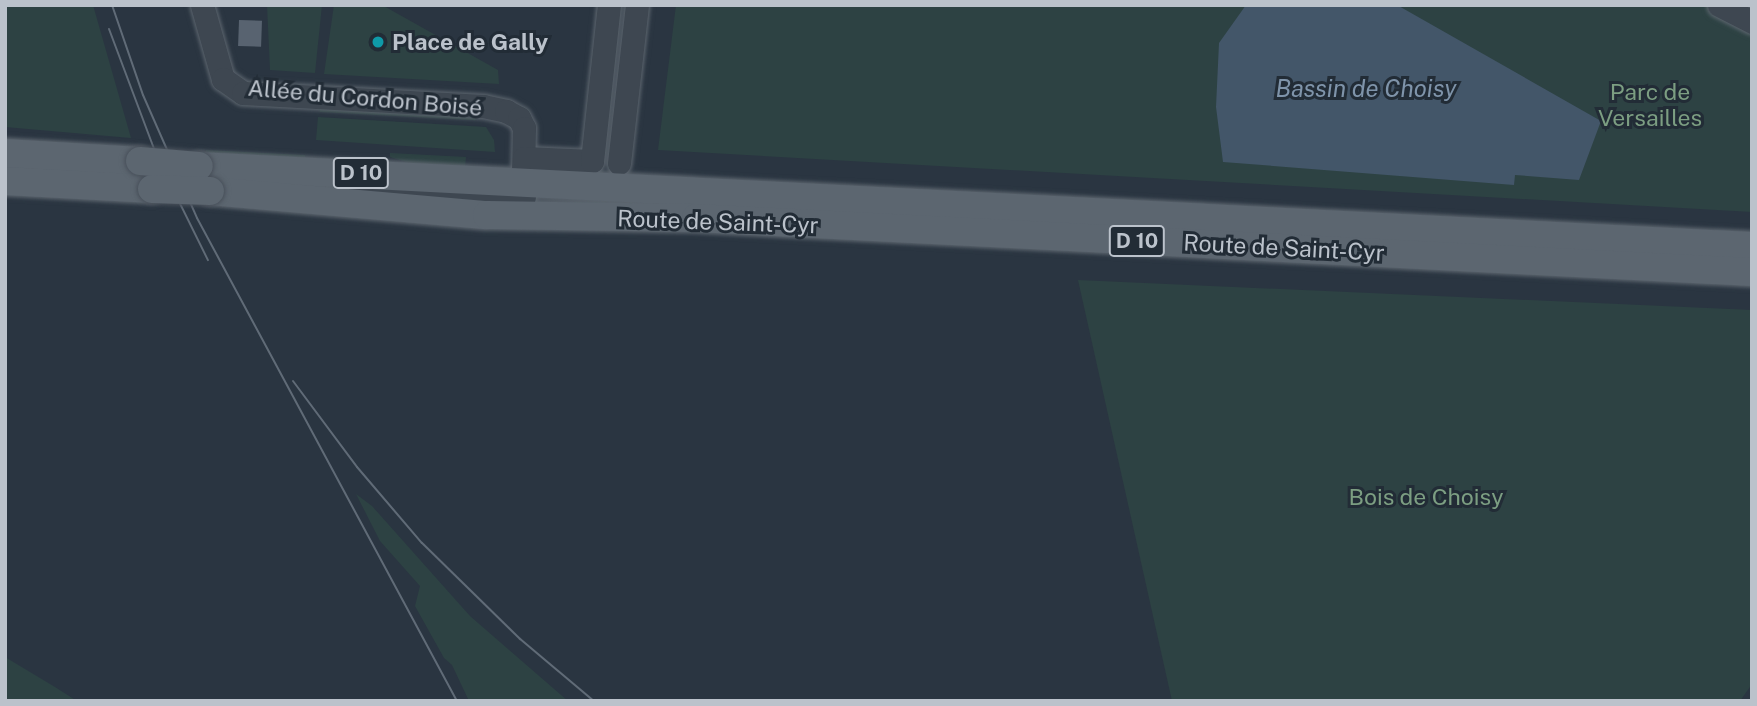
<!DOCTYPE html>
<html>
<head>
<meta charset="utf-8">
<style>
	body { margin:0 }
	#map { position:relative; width:1757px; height:706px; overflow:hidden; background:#2a3541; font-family:"Public Sans",sans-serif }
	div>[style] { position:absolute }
	.green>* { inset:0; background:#2d4243; transform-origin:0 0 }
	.water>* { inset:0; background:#435669 }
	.building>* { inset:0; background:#586370; transform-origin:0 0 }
	.roads { filter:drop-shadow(0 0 2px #5c656e) drop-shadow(0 0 2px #5c656e) }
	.minor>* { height:23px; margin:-11.5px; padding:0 11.5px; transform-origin:11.5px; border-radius:11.5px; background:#3e4751 }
	.major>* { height:28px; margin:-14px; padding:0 14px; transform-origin:14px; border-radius:14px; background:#5c6670 }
	.tram>* { height:2px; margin:-1px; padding:0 1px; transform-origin:1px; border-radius:1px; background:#606b77 }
	.bridges { filter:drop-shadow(0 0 2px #48505a) drop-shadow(0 0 2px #48505a) }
	.major-bridge>* { height:28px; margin:-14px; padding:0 14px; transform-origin:14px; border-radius:14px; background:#5c6670 }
	.dots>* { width:19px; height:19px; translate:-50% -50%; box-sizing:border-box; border:4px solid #222c36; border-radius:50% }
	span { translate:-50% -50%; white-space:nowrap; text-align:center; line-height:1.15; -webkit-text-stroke:6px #222c36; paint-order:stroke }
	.shield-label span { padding:2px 5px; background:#222c36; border:2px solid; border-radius:5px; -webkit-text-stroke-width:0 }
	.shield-label { font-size:21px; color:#bbc2cb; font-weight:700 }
	.poi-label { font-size:23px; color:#bbc2cb; font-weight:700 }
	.left { translate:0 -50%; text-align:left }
	.park-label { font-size:23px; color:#7c9e82 }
	.street-label { font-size:23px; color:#bbc2cb }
	.water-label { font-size:24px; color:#7f94aa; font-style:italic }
	.frame { position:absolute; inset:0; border:7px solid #bbc2cb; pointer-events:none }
</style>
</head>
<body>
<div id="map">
	<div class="green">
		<div style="clip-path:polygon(5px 5px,93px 5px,131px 138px,5px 127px)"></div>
		<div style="clip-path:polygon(267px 5px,322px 5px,315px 73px,270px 70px)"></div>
		<div style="clip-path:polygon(334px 5px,382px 5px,498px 70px,499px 84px,324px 74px)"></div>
		<div style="clip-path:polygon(676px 5px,1752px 5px,1752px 212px,658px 150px)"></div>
		<div style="left:320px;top:106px;width:156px;height:6px;rotate:3deg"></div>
		<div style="clip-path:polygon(318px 117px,486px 127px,494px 140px,495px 152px,316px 140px)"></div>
		<div style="clip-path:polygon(206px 150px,305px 155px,305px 158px,205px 155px)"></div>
		<div style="clip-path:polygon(390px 153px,466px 157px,465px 168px,420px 166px,390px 157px)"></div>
		<div style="clip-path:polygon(1078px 280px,1752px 310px,1752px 684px,1740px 701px,1172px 701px)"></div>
		<div style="clip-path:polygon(356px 494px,372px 506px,470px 616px,568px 701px,469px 701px,452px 665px,444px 658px,415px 606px,420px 586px,380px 541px)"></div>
		<div style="clip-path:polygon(5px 657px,55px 687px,77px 701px,5px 701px)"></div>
	</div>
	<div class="water">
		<div style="clip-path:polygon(1246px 5px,1397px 5px,1601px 121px,1579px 180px,1515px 175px,1514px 185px,1223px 162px,1216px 107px,1219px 43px)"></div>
	</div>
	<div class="building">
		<div style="left:239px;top:20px;width:23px;height:26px;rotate:2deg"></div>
	</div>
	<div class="roads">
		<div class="minor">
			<div style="left:202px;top:5px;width:77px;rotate:74.2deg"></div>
			<div style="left:223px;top:79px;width:24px;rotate:35deg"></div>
			<div style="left:243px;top:93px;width:240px;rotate:3.1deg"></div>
			<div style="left:483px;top:106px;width:24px;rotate:12deg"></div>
			<div style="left:506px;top:111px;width:15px;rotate:28deg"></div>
			<div style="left:519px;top:118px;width:11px;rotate:63deg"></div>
			<div style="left:524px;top:128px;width:88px;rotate:91.3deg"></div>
			<div style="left:1719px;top:5px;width:37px;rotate:27deg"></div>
			<div style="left:524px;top:158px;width:68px;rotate:2.5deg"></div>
			<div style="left:592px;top:161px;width:157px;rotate:-83.8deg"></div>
			<div style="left:619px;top:163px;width:159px;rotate:-83.5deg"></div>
			<div style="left:352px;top:195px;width:31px;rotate:-6deg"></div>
			<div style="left:383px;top:192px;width:141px;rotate:2deg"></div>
		</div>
		<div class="major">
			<div style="left:5px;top:153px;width:135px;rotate:3.4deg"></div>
			<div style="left:199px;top:166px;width:1555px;rotate:2.95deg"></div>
			<div style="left:5px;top:181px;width:147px;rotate:3.1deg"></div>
			<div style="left:210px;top:191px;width:278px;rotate:5deg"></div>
			<div style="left:487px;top:215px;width:209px;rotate:0.8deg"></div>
			<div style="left:696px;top:218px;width:1057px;rotate:2.93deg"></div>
		</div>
	</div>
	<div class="tram">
		<div style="left:112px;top:5px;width:95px;rotate:71deg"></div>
		<div style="left:143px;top:95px;width:134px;rotate:66.3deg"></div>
		<div style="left:197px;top:218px;width:549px;rotate:61.71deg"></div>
		<div style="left:109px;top:29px;width:137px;rotate:69.4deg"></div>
		<div style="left:157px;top:157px;width:115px;rotate:63.7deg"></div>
		<div style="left:293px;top:381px;width:107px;rotate:53.3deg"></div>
		<div style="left:357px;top:467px;width:100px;rotate:49.5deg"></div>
		<div style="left:422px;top:543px;width:137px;rotate:44.4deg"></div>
		<div style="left:520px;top:639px;width:97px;rotate:40deg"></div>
	</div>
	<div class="bridges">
		<div class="major-bridge">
			<div style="left:140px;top:161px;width:59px;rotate:4.8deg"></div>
			<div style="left:152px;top:189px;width:58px;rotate:2deg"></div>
		</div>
	</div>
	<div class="dots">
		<div style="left:378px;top:42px;background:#0f9aa8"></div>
	</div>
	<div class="shield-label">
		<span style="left:361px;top:173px">D 10</span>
		<span style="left:1137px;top:241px">D 10</span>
	</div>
	<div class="poi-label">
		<span class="left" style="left:392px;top:42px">Place de Gally</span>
	</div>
	<div class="park-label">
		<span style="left:1650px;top:105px">Parc de<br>Versailles</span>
		<span style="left:1426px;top:497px">Bois de Choisy</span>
	</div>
	<div class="street-label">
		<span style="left:365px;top:98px;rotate:5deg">Allée du Cordon Boisé</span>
		<span style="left:718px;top:222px;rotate:2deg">Route de Saint-Cyr</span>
		<span style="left:1284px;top:248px;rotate:3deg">Route de Saint-Cyr</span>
	</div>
	<div class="water-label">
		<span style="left:1366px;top:89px">Bassin de Choisy</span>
	</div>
	<div class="frame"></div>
</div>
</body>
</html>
